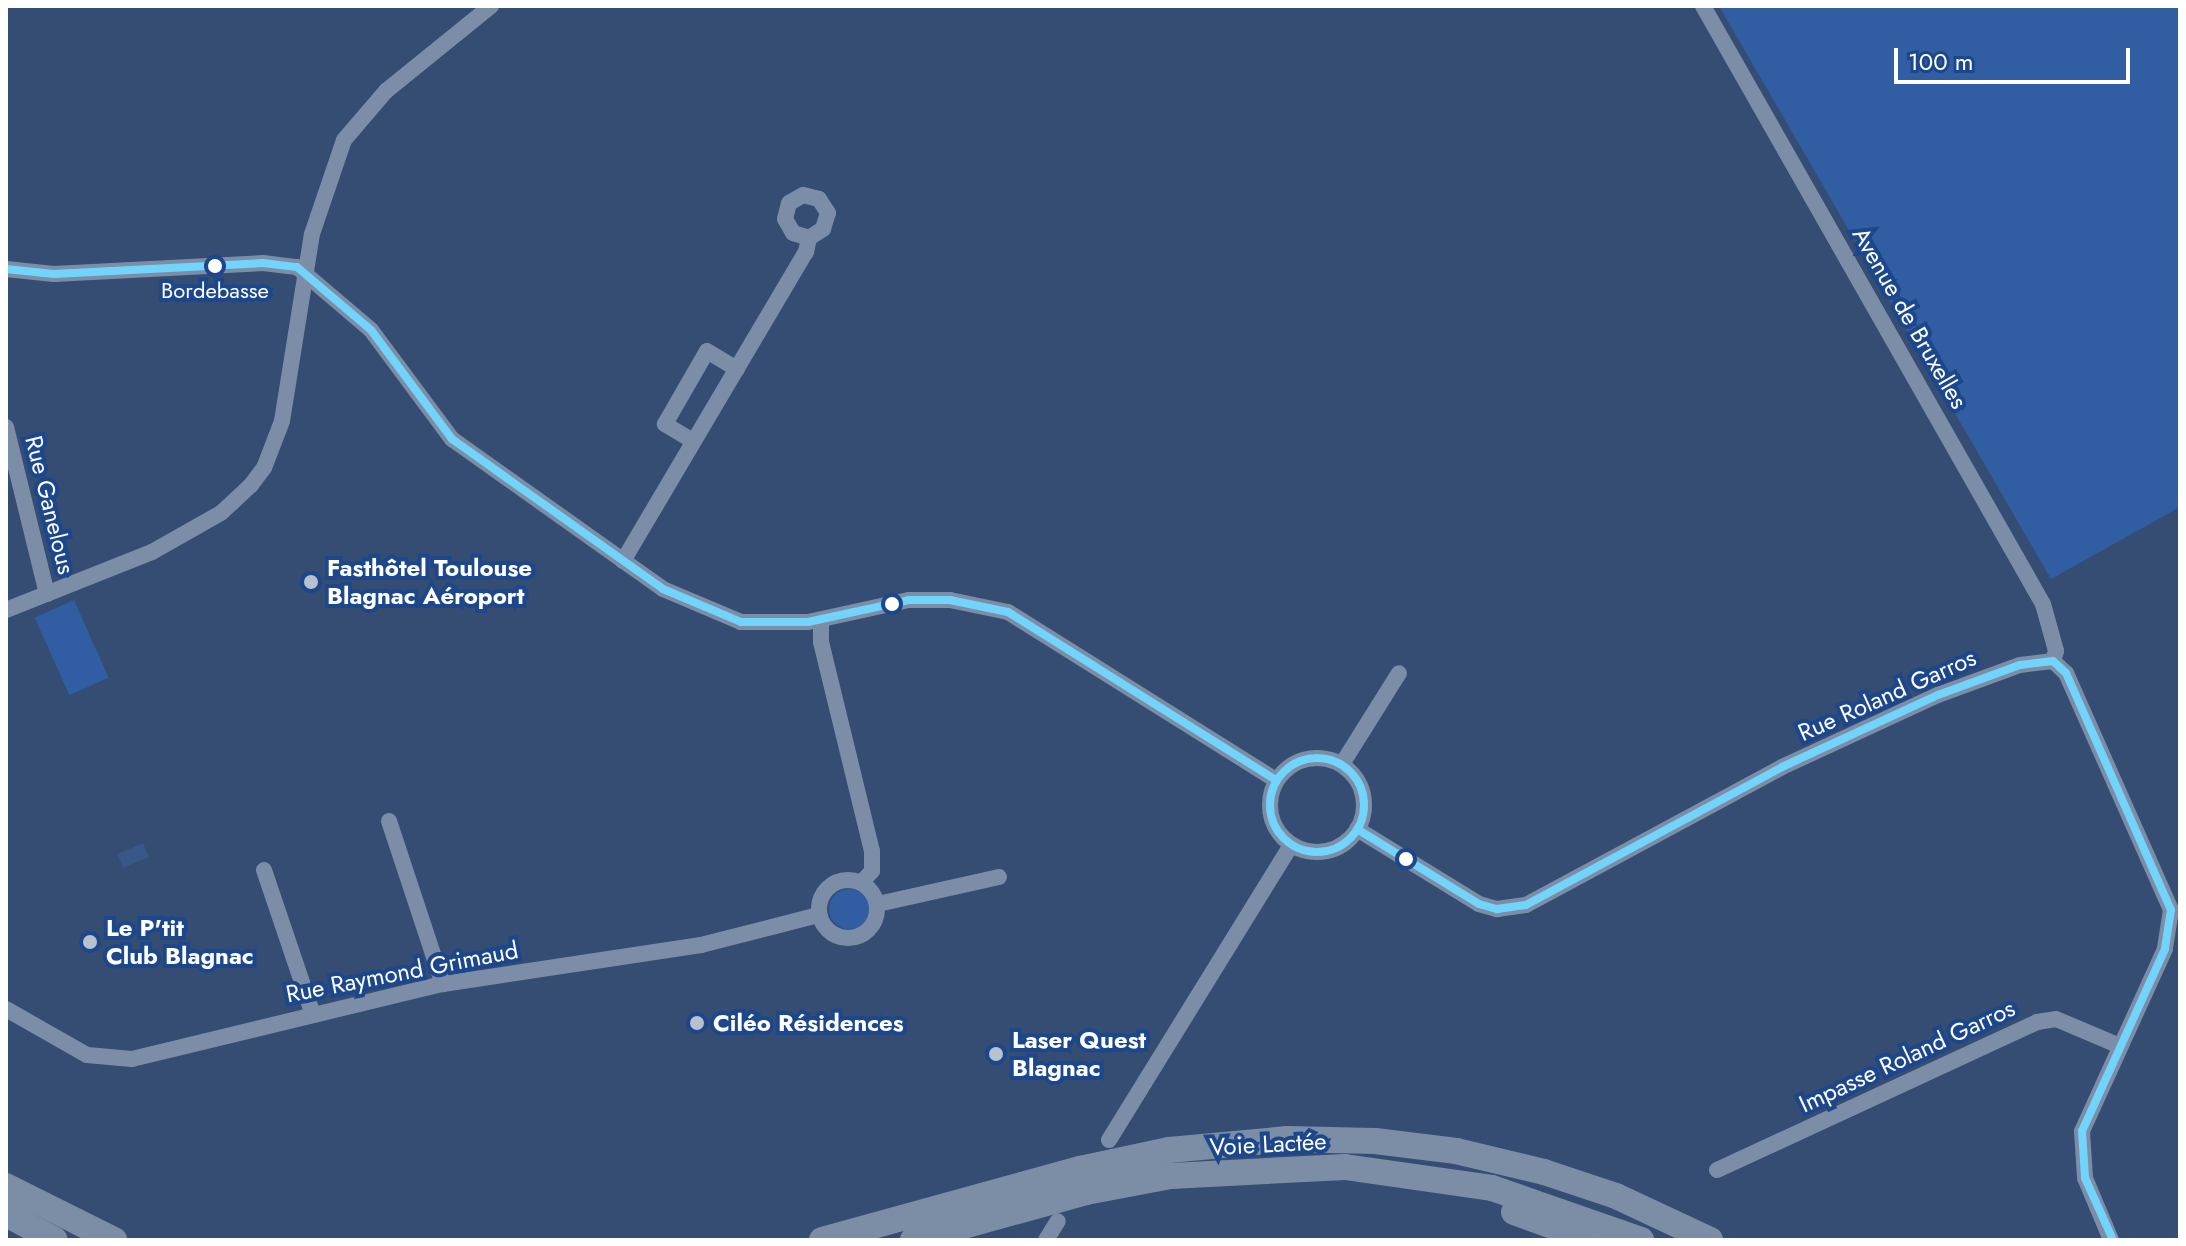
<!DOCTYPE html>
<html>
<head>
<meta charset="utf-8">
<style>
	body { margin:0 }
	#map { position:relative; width:2186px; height:1246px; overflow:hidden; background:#354d73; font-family:Jost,sans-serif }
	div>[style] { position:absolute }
	.green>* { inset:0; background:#315da2; transform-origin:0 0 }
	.round { border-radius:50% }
	.water>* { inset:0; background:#3a5789; transform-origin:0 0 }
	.minor>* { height:16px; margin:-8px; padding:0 8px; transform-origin:8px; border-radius:8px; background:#7c8ea7 }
	.minor>.ring { margin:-8px; padding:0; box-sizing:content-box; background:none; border:16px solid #7c8ea7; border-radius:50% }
	.trunk>* { height:26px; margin:-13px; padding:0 13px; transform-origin:13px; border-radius:13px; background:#7c8da6 }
	.bus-1>* { height:8px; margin:-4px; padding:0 4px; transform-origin:4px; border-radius:4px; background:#73d4fb }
	.bus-1>.ring { margin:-4px; padding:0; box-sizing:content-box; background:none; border:8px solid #73d4fb; border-radius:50% }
	.dots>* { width:22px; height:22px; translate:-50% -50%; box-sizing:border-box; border:4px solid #1c478c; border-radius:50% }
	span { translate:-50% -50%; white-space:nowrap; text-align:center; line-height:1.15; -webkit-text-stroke:8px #1c478c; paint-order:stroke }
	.bus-label { font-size:22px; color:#fff }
	.street-label { font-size:24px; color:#fff }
	.poi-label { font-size:24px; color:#fff; font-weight:700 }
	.left { translate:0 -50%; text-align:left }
	.frame { position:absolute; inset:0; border:8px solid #fff; pointer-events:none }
	.scale { position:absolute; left:1894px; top:48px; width:236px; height:36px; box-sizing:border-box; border:4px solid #fff; border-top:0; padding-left:10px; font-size:24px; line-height:28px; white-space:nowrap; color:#fff; -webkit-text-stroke:6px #1c478c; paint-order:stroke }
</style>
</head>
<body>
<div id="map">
	<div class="green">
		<div style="clip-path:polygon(1719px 6px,2180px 6px,2180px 507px,2051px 579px)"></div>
		<div style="left:74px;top:600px;width:85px;height:43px;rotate:66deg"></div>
		<div class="round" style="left:829px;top:889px;width:40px;height:40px"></div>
	</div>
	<div class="water">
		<div style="left:143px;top:843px;width:15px;height:28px;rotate:67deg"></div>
	</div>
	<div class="minor">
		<div style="left:1703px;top:6px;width:688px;rotate:60.38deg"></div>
		<div style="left:2043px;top:604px;width:49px;rotate:74.5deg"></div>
		<div style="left:2056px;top:651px;width:10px;rotate:107deg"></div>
		<div style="left:6px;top:269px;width:48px;rotate:5.9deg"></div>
		<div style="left:54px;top:274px;width:209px;rotate:-3deg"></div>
		<div style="left:263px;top:263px;width:34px;rotate:7deg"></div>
		<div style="left:297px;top:267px;width:97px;rotate:40.4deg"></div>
		<div style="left:371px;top:330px;width:136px;rotate:53.4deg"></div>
		<div style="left:452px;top:439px;width:259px;rotate:35.4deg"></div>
		<div style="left:663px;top:589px;width:85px;rotate:22.9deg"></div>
		<div style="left:741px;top:622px;width:67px"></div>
		<div style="left:808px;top:622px;width:103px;rotate:-12.3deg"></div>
		<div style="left:909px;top:600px;width:41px"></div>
		<div style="left:950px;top:600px;width:59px;rotate:11.7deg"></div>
		<div style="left:1008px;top:612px;width:316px;rotate:32.1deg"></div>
		<div style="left:6px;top:427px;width:172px;rotate:76.2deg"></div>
		<div style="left:693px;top:441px;width:33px;rotate:-149deg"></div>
		<div style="left:665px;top:424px;width:84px;rotate:-60.1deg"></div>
		<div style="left:707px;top:351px;width:35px;rotate:31deg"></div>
		<div style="left:623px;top:561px;width:359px;rotate:-59.4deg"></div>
		<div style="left:806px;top:252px;width:14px;rotate:-78deg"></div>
		<div style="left:809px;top:238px;width:17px;rotate:-33deg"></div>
		<div style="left:823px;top:229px;width:17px;rotate:-73deg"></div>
		<div style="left:828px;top:213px;width:17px;rotate:-123deg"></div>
		<div style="left:819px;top:199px;width:16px;rotate:-166deg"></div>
		<div style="left:803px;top:195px;width:16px;rotate:150deg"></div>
		<div style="left:789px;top:203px;width:16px;rotate:104deg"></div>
		<div style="left:785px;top:219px;width:16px;rotate:60deg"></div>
		<div style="left:793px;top:233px;width:17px;rotate:17deg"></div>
		<div style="left:6px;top:610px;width:157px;rotate:-21.7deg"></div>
		<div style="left:152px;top:552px;width:79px;rotate:-29.5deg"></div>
		<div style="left:221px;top:513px;width:41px;rotate:-43deg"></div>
		<div style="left:251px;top:485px;width:21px;rotate:-53deg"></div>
		<div style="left:264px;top:468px;width:50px;rotate:-69deg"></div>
		<div style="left:282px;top:421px;width:189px;rotate:-80.9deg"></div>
		<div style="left:312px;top:234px;width:99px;rotate:-71.2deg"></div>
		<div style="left:344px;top:140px;width:65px;rotate:-49.4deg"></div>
		<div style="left:386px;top:91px;width:135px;rotate:-39deg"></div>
		<div style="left:821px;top:620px;width:22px;rotate:90deg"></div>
		<div style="left:821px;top:642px;width:215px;rotate:76.3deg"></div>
		<div style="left:872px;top:851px;width:20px;rotate:90deg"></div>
		<div style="left:872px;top:871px;width:15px;rotate:132deg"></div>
		<div class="ring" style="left:1270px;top:758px;width:78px;height:78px"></div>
		<div style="left:1342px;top:764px;width:107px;rotate:-57.9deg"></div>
		<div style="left:389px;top:821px;width:172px;rotate:71.7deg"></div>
		<div style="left:1357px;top:829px;width:143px;rotate:31.6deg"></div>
		<div style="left:1479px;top:904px;width:19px;rotate:16deg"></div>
		<div style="left:1497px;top:909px;width:29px;rotate:-8deg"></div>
		<div style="left:1526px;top:905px;width:291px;rotate:-28.3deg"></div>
		<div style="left:1782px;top:767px;width:172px;rotate:-24.8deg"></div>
		<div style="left:1938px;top:695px;width:87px;rotate:-20.1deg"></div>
		<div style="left:2020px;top:665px;width:33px;rotate:-7deg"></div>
		<div style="left:2053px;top:661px;width:18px;rotate:43deg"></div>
		<div style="left:2066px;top:673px;width:259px;rotate:66.1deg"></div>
		<div style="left:2171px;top:910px;width:39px;rotate:99deg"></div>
		<div style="left:2165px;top:949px;width:200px;rotate:114.5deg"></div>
		<div style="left:2082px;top:1131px;width:47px;rotate:86.3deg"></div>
		<div style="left:2085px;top:1178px;width:67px;rotate:67.2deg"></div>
		<div style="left:264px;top:870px;width:150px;rotate:71.3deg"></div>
		<div class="ring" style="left:819px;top:880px;width:42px;height:42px"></div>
		<div style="left:878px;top:904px;width:124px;rotate:-12.6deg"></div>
		<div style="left:6px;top:1009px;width:93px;rotate:29.6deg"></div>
		<div style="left:87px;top:1055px;width:45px;rotate:5.1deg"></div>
		<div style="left:132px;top:1059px;width:320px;rotate:-13.6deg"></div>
		<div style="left:443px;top:984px;width:261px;rotate:-8.6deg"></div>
		<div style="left:701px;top:945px;width:122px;rotate:-14.3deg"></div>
		<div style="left:1109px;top:1140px;width:347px;rotate:-58.3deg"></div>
		<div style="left:1717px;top:1170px;width:353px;rotate:-24.8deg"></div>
		<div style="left:2037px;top:1022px;width:19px;rotate:-9deg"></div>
		<div style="left:2056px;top:1019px;width:69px;rotate:22.9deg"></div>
		<div style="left:1046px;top:1240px;width:22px;rotate:-58deg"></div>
	</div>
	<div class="trunk">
		<div style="left:6px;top:1186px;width:121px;rotate:26.6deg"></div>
		<div style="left:1514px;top:1212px;width:82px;rotate:20deg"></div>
		<div style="left:6px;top:1214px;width:55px;rotate:28deg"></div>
		<div style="left:822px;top:1240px;width:268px;rotate:-15.4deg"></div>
		<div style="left:1080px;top:1169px;width:91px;rotate:-12.1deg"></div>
		<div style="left:1169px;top:1150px;width:119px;rotate:-5.3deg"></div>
		<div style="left:1287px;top:1139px;width:88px;rotate:1.3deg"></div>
		<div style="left:1375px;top:1141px;width:82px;rotate:7deg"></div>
		<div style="left:1456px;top:1151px;width:90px;rotate:13.4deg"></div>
		<div style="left:1544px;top:1172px;width:76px;rotate:18.4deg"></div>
		<div style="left:1616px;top:1196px;width:104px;rotate:25.1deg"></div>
		<div style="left:913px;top:1240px;width:180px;rotate:-15.5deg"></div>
		<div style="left:1086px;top:1192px;width:86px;rotate:-10.7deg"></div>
		<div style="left:1171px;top:1176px;width:174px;rotate:-3deg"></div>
		<div style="left:1345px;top:1167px;width:148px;rotate:8.1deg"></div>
		<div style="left:1492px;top:1188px;width:158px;rotate:19.2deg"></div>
	</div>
	<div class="bus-1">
		<div style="left:6px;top:269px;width:48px;rotate:5.9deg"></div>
		<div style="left:54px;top:274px;width:209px;rotate:-3deg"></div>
		<div style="left:263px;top:263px;width:34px;rotate:7deg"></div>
		<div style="left:297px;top:267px;width:97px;rotate:40.4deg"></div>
		<div style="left:371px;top:330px;width:136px;rotate:53.4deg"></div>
		<div style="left:452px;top:439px;width:259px;rotate:35.4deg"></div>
		<div style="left:663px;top:589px;width:85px;rotate:22.9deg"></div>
		<div style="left:741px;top:622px;width:67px"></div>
		<div style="left:808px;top:622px;width:103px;rotate:-12.3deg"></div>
		<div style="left:909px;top:600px;width:41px"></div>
		<div style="left:950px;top:600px;width:59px;rotate:11.7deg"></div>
		<div style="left:1008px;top:612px;width:316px;rotate:32.1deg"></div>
		<div class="ring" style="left:1270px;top:758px;width:86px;height:86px"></div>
		<div style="left:1357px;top:829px;width:143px;rotate:31.6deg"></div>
		<div style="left:1479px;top:904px;width:19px;rotate:16deg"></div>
		<div style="left:1497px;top:909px;width:29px;rotate:-8deg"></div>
		<div style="left:1526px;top:905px;width:291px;rotate:-28.3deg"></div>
		<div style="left:1782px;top:767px;width:172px;rotate:-24.8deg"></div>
		<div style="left:1938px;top:695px;width:87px;rotate:-20.1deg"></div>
		<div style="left:2020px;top:665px;width:33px;rotate:-7deg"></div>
		<div style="left:2053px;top:661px;width:18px;rotate:43deg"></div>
		<div style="left:2066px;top:673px;width:259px;rotate:66.1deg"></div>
		<div style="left:2171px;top:910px;width:39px;rotate:99deg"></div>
		<div style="left:2165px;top:949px;width:200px;rotate:114.5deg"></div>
		<div style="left:2082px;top:1131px;width:47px;rotate:86.3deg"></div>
		<div style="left:2085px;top:1178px;width:68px;rotate:65.7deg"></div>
	</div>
	<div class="dots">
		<div style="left:215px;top:266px;background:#fff"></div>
		<div style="left:311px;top:582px;background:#b8c1ce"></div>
		<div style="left:892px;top:604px;background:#fff"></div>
		<div style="left:1406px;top:859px;background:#fff"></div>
		<div style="left:90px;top:942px;background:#b8c1ce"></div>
		<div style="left:697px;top:1023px;background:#b8c1ce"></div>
		<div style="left:996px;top:1054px;background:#b8c1ce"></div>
	</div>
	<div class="bus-label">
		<span style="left:215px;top:291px">Bordebasse</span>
	</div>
	<div class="street-label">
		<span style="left:1910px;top:318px;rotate:60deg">Avenue de Bruxelles</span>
		<span style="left:50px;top:505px;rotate:76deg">Rue Ganelous</span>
		<span style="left:1887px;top:695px;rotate:-24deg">Rue Roland Garros</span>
		<span style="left:402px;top:972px;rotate:-11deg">Rue Raymond Grimaud</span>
		<span style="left:1907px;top:1056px;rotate:-25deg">Impasse Roland Garros</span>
		<span style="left:1268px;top:1144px;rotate:-3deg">Voie Lactée</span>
	</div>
	<div class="poi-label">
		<span class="left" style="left:327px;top:582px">Fasthôtel Toulouse<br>Blagnac Aéroport</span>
		<span class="left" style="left:106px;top:942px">Le P'tit<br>Club Blagnac</span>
		<span class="left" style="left:713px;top:1023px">Ciléo Résidences</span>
		<span class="left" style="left:1012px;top:1054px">Laser Quest<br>Blagnac</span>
	</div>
	<div class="frame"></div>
	<div class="scale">100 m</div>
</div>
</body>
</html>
